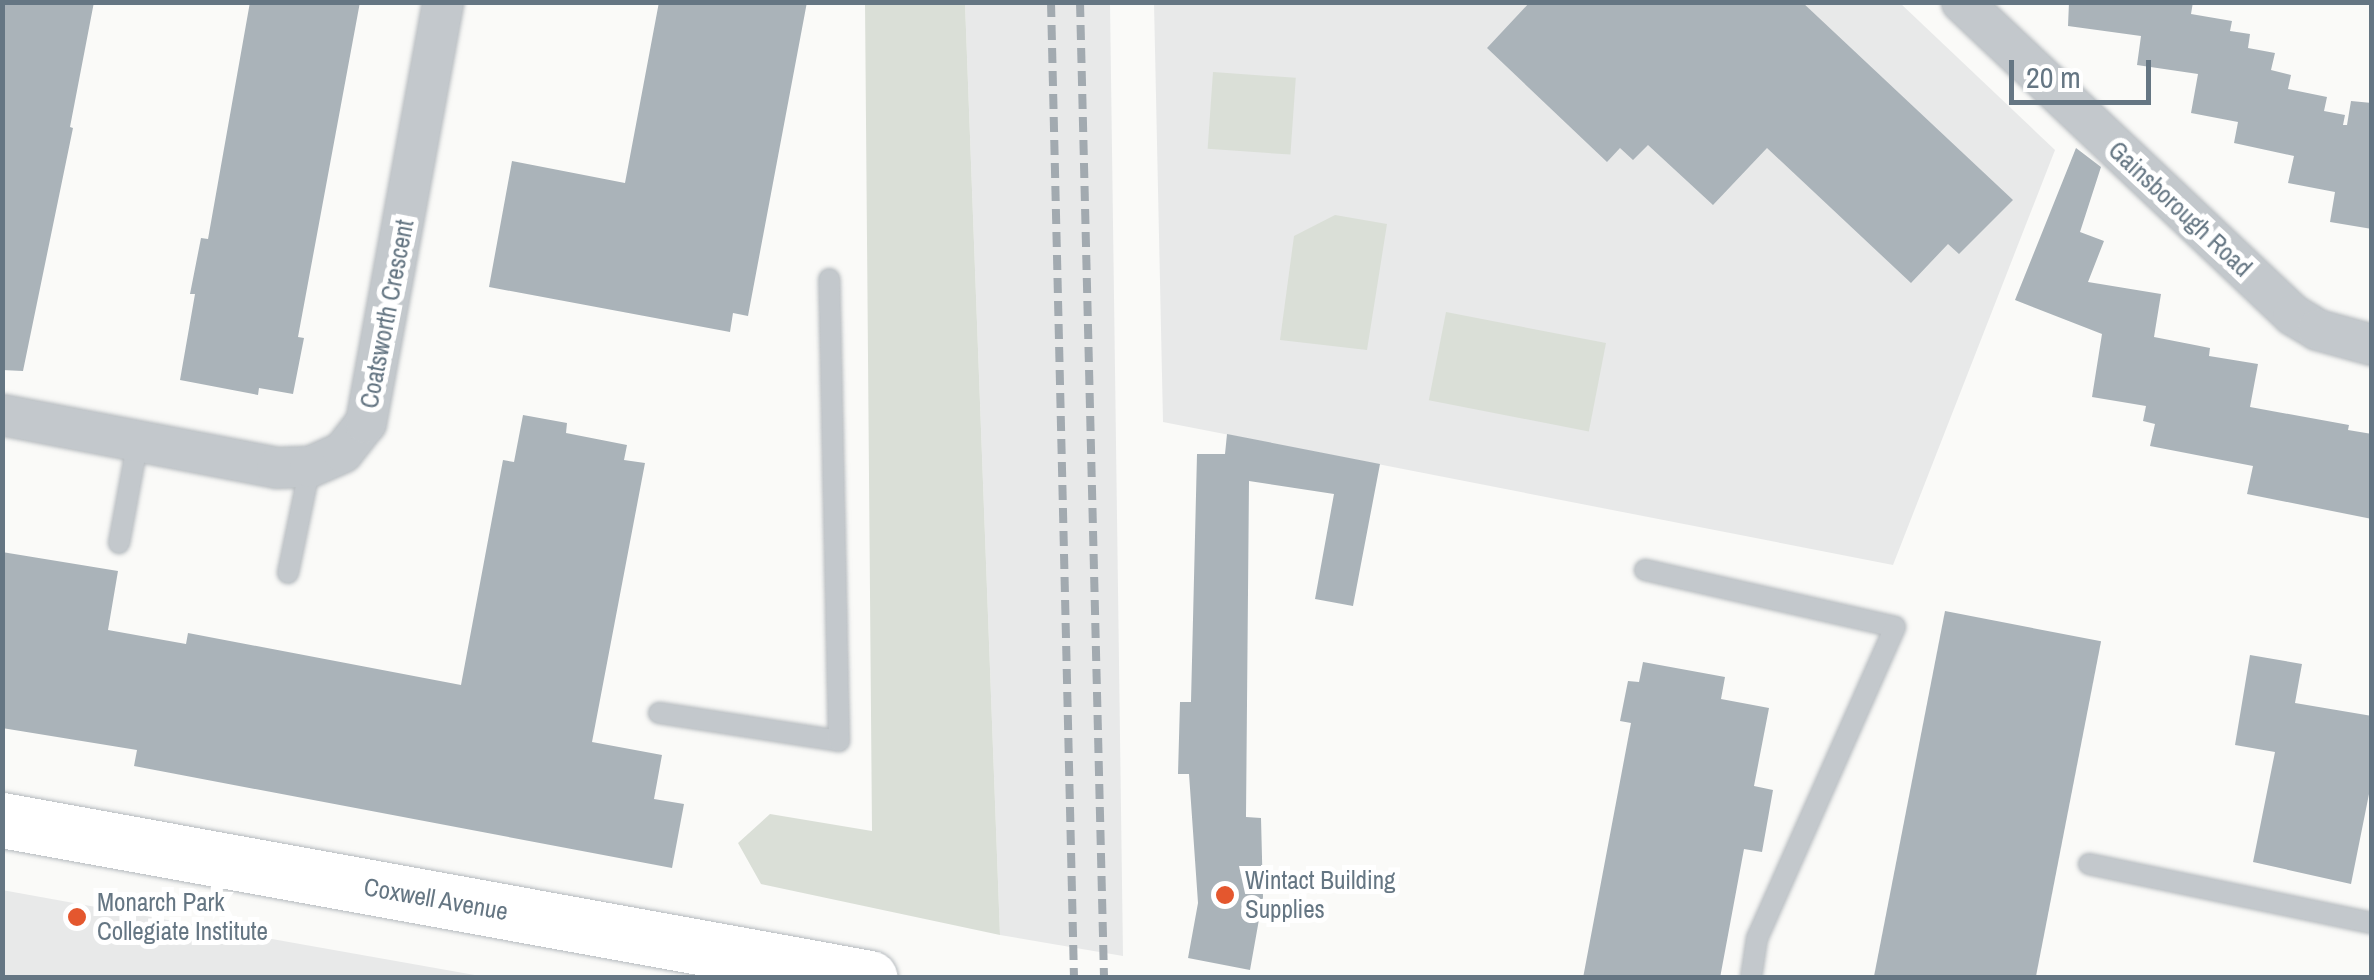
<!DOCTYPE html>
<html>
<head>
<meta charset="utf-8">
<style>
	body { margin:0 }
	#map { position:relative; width:2374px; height:980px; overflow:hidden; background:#fafaf8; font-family:"Archivo Narrow",sans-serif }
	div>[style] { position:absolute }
	.built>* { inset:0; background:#e8e9e9 }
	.green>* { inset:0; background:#dadfd7; transform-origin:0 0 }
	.building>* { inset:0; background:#aab3b9; transform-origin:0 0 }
	.roads { filter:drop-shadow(0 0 2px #b5babe) drop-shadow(0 0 2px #b5babe) }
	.service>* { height:20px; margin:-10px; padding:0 10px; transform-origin:10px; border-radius:10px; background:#c3c8cc }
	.minor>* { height:40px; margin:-20px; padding:0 20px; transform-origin:20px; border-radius:20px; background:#c3c8cc }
	.primary>* { height:55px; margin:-27.5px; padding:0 27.5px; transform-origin:27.5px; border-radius:27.5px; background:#fff }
	.rail>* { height:8px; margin-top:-4px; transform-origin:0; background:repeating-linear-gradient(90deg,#a2aab0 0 15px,transparent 0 23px) }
	.dots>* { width:28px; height:28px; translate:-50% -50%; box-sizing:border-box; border:5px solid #fff; border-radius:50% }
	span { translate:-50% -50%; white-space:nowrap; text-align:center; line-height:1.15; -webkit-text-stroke:10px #fff; paint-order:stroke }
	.street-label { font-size:25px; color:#657683 }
	.poi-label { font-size:25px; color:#657683 }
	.left { translate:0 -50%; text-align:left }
	.frame { position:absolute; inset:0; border:5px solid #657683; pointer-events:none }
	.scale { position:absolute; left:2009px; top:60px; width:142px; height:45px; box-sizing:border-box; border:5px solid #657683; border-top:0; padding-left:12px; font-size:30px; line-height:35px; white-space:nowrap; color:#657683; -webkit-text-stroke:8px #fff; paint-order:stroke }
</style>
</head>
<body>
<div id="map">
	<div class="built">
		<div style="clip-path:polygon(965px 3px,1110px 3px,1123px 956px,1000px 935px)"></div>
		<div style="clip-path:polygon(1154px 3px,1900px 3px,2055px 150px,1893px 565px,1163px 422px)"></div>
		<div style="clip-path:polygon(2px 890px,300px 944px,486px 977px,3px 977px)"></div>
	</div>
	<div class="green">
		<div style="clip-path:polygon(865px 3px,965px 3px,1000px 935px,761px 884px,738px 843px,770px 814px,872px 831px)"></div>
		<div style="left:1213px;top:72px;width:83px;height:77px;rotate:4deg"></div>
		<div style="clip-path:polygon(1335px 215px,1387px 224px,1367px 350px,1280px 340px,1294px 236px)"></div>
		<div style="left:1446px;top:312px;width:163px;height:90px;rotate:11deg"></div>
	</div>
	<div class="building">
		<div style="clip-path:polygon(2px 2px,94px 2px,70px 127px,73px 128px,23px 371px,2px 370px)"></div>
		<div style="clip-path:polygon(250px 2px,360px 2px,298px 337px,304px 338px,293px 394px,259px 388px,258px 395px,180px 380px,195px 294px,190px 294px,201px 238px,208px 239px)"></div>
		<div style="clip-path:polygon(659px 2px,807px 2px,748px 316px,733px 313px,730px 332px,489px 287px,512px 161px,625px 183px)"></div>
		<div style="clip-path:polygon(1530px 2px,1802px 2px,2013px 200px,1959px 254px,1948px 244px,1911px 283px,1767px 148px,1713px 205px,1648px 145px,1633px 160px,1620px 148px,1607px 162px,1487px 48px)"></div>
		<div style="clip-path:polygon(2069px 2px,2193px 2px,2191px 14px,2232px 21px,2230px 31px,2250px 34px,2248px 48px,2275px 53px,2271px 70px,2291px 75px,2288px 89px,2327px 97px,2324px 111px,2345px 115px,2343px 125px,2347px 125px,2351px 101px,2372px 103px,2372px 229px,2330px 222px,2335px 192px,2288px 183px,2294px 156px,2234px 143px,2238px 122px,2191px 113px,2198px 74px,2137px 65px,2141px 36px,2068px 26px)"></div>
		<div style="clip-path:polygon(2076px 148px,2101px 167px,2080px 232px,2104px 241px,2088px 282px,2161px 294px,2154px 337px,2210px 348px,2209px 356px,2258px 364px,2250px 407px,2349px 425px,2348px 430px,2372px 434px,2372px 519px,2247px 494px,2253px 466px,2150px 446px,2155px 424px,2143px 421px,2146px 406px,2092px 397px,2102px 334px,2015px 300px)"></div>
		<div style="clip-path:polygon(523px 415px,567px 423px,566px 433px,627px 445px,624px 460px,645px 463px,592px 742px,662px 755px,654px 799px,684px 804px,672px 868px,134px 766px,137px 750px,2px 728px,2px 552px,118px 571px,108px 630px,186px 644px,188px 633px,461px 685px,503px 460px,514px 462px)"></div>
		<div style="clip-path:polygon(1227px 434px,1380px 464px,1353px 606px,1315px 599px,1334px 494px,1249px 481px,1246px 817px,1261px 818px,1263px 897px,1250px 970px,1188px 958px,1198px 903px,1189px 774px,1178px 774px,1180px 702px,1191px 702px,1197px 454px,1225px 454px)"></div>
		<div style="left:1945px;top:611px;width:159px;height:373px;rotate:11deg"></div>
		<div style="clip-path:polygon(2250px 655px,2302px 664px,2295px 703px,2372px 716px,2372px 779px,2351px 884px,2253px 862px,2275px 752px,2235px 745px)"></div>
		<div style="clip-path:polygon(1643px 662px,1725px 677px,1721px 699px,1769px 708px,1754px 786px,1773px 790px,1762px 852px,1744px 849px,1720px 978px,1583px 978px,1631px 723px,1620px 721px,1628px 681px,1639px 682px)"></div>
	</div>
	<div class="roads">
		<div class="service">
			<div style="left:119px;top:543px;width:105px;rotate:-79.5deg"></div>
			<div style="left:1645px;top:570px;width:256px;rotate:12.8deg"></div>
			<div style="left:1895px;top:627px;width:340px;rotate:113.9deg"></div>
			<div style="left:1757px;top:938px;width:40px;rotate:98.5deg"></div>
			<div style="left:288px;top:573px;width:108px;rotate:-78.3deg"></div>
			<div style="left:659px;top:713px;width:182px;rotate:8.8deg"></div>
			<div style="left:839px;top:741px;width:462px;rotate:-91.2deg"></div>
			<div style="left:2089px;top:864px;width:289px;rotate:11.8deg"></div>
		</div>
		<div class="minor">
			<div style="left:1962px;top:2px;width:456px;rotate:43.4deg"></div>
			<div style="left:2293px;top:315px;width:29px;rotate:31deg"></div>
			<div style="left:2318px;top:330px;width:56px;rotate:15.5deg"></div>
			<div style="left:2px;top:415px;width:280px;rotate:10.9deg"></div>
			<div style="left:277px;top:468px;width:33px;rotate:-2deg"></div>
			<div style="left:310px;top:467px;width:36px;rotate:-24deg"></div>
			<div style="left:343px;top:452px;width:37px;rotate:-52deg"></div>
			<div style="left:366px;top:423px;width:428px;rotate:-79.6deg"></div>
		</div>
		<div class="primary">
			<div style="left:2px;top:820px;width:882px;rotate:10.32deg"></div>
		</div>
	</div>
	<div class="rail">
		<div style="left:1051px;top:2px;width:976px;rotate:88.65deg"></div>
		<div style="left:1080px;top:2px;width:976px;rotate:88.59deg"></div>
	</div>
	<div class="dots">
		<div style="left:1225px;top:895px;background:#e4572e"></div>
		<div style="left:77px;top:917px;background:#e4572e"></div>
	</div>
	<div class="street-label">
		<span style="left:2180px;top:209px;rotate:43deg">Gainsborough Road</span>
		<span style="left:387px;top:314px;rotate:-79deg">Coatsworth Crescent</span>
		<span style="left:436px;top:899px;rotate:10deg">Coxwell Avenue</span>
	</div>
	<div class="poi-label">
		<span class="left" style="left:1245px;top:895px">Wintact Building<br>Supplies</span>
		<span class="left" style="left:97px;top:917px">Monarch Park<br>Collegiate Institute</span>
	</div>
	<div class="frame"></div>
	<div class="scale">20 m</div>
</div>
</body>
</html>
